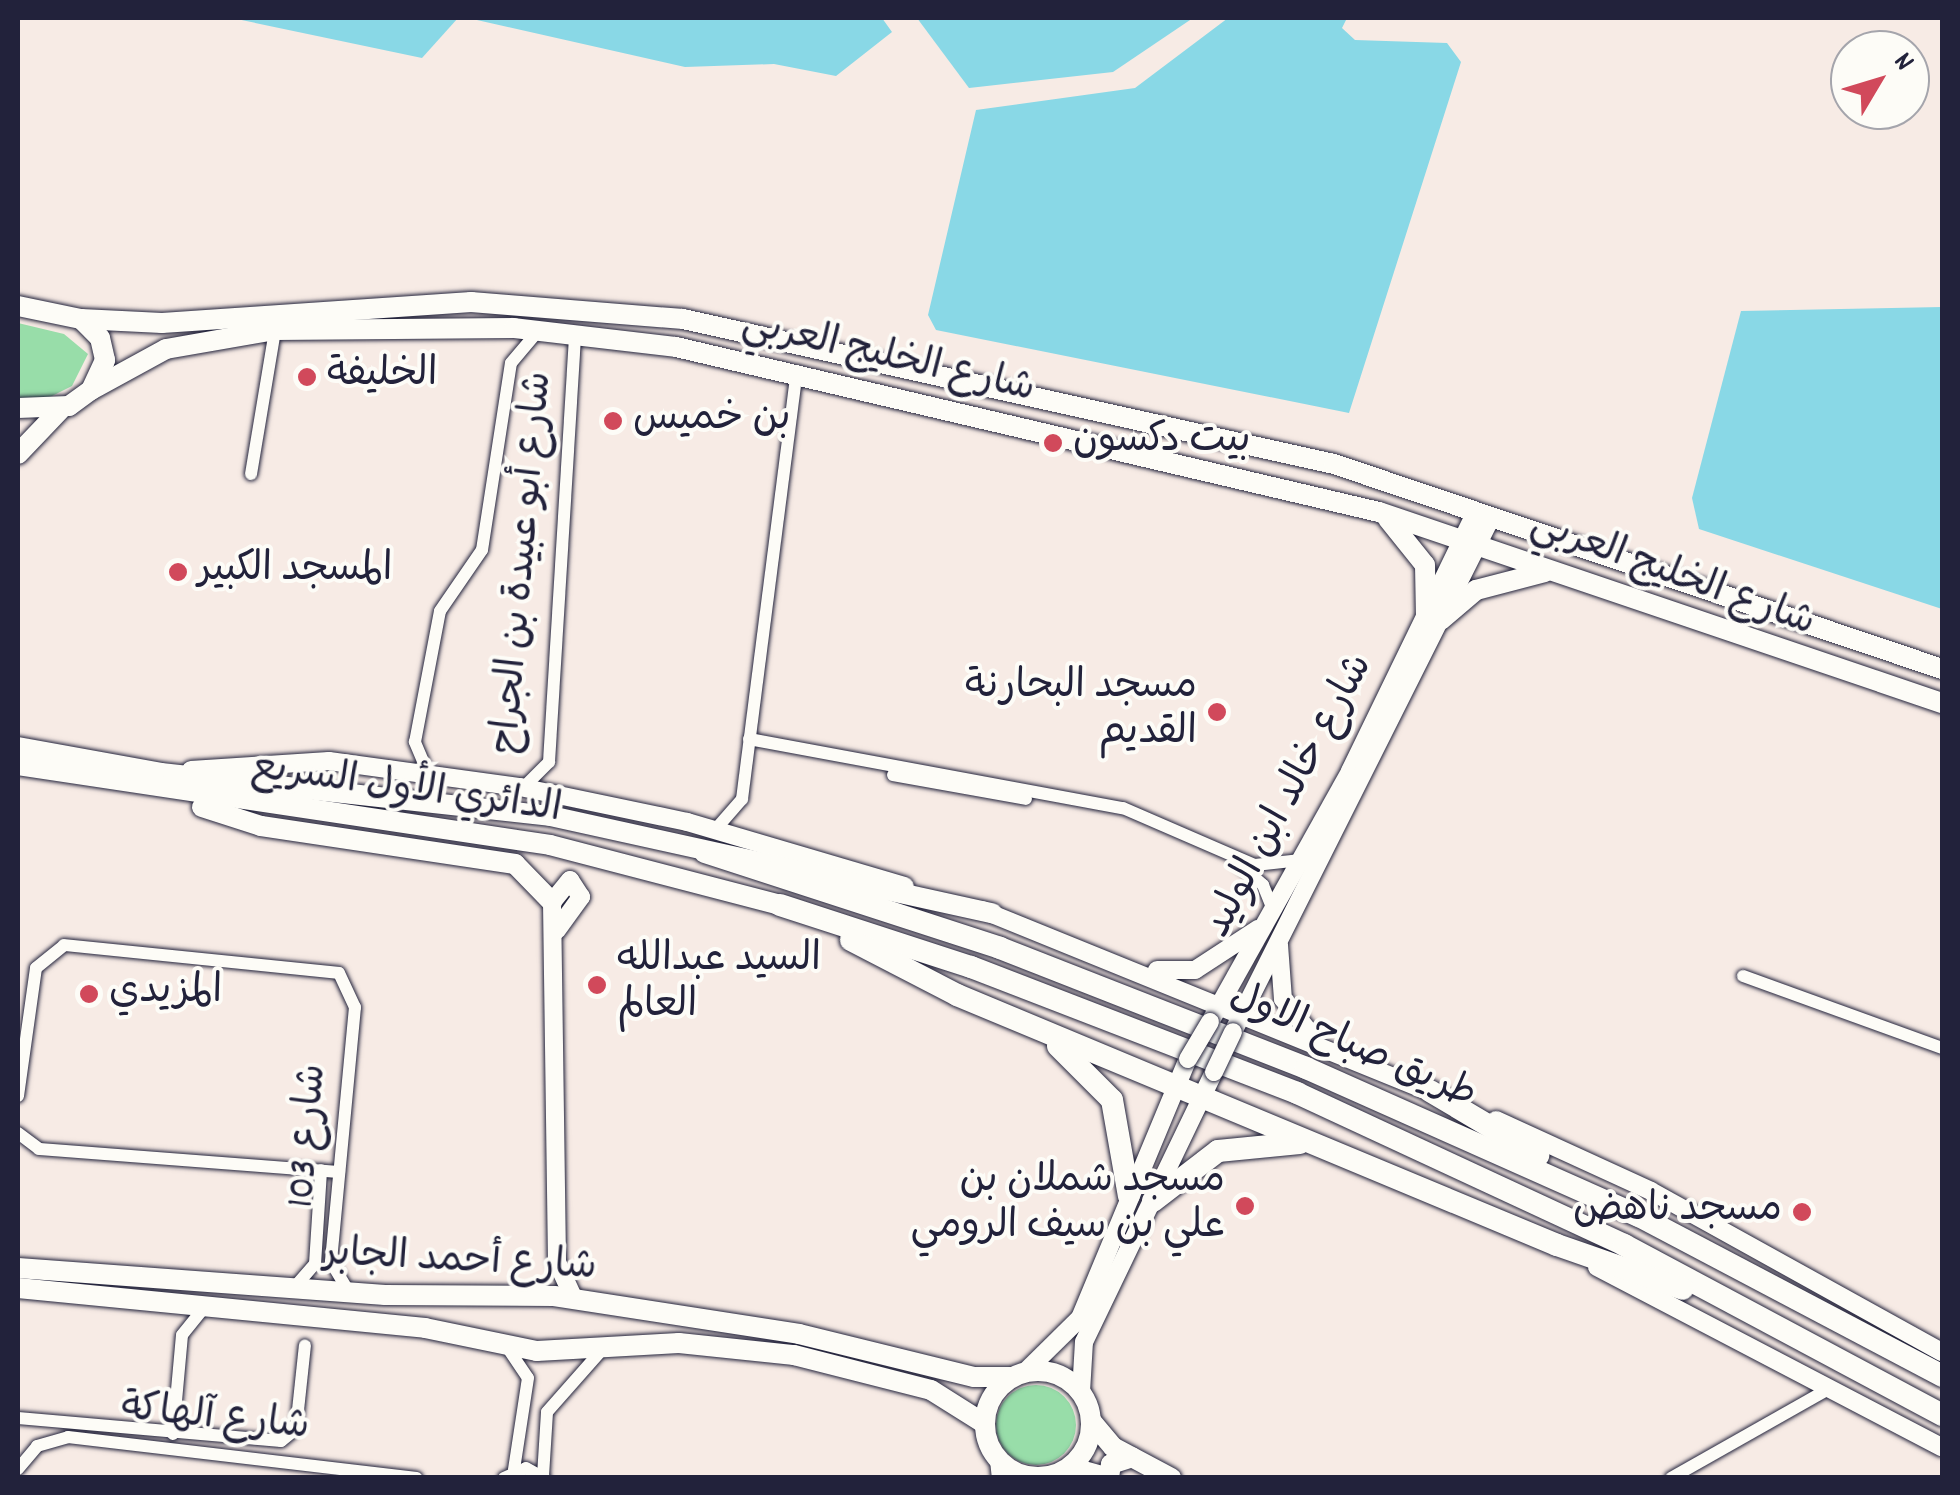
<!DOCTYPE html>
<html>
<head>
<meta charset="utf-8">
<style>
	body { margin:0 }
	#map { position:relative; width:1960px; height:1495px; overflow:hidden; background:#f7ebe5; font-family:Dekko,"Playpen Sans Arabic",sans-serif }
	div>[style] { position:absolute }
	.green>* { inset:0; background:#98dda9 }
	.round { border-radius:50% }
	.water>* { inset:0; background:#89d8e6 }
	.roads { filter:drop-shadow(0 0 2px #22223b) drop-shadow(0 0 2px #22223b) }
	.street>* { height:12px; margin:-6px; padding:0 6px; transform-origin:6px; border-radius:6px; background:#fdfcf7 }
	.secondary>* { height:18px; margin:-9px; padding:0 9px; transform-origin:9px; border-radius:9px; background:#fdfcf7 }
	.primary>* { height:20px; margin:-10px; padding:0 10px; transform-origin:10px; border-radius:10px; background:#fdfcf7 }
	.primary>.ring { margin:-10px; padding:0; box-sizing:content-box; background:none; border:20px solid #fdfcf7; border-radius:50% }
	.highway>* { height:22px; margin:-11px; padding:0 11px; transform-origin:11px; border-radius:11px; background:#fdfcf7 }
	.bridges { filter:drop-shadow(0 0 2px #22223b) drop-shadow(0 0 2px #22223b) }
	.secondary-bridge>* { height:18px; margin:-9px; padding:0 9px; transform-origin:9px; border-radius:9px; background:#fdfcf7 }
	.dots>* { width:28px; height:28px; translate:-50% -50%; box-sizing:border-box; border:5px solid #fdfcf7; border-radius:50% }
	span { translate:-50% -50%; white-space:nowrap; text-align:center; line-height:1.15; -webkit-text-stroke:8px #fdfcf7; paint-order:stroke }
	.street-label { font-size:40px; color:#22223b }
	.poi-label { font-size:40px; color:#22223b }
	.left { translate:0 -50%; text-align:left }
	.right { translate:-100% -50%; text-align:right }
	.frame { position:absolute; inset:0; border:20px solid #22223b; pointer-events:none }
	.north { position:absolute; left:1830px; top:30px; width:100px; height:100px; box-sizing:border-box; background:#fdfcf7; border:2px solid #a5a5ac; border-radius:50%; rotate:52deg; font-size:28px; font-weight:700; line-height:40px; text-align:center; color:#22223b }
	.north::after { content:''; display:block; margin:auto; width:35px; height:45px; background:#d1495b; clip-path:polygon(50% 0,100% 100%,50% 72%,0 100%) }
</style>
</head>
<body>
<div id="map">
	<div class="green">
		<div style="clip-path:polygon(18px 323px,64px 334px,88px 354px,72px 386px,38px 403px,18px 399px)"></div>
		<div class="round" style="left:996px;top:1385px;width:80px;height:80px"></div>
	</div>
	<div class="water">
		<div style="clip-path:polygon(232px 18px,458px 18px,422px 58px)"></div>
		<div style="clip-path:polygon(468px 18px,882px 18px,892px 32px,836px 76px,774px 64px,685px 67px)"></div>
		<div style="clip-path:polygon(917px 18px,1193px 18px,1113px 72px,969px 88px)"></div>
		<div style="clip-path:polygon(1228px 18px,1347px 18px,1342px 28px,1355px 40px,1447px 43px,1461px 62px,1349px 413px,936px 330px,928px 315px,976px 110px,1135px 88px)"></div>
		<div style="clip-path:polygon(1942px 307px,1942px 609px,1699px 529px,1692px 498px,1741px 311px)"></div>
	</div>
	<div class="roads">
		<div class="street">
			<div style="left:251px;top:474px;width:146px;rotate:-80.5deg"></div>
			<div style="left:749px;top:739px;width:380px;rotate:10.5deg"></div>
			<div style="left:1123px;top:808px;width:144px;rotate:23.4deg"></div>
			<div style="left:1255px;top:865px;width:46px;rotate:-6.2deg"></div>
			<div style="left:428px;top:773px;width:34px;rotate:-113deg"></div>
			<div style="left:415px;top:742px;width:133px;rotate:-79.2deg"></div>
			<div style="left:440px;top:611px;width:74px;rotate:-55.5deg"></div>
			<div style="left:482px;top:550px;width:189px;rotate:-81.2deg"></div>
			<div style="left:511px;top:363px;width:43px;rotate:-49.7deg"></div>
			<div style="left:893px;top:775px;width:135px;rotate:10.2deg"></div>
			<div style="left:525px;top:786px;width:34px;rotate:-45deg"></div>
			<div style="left:549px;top:762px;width:430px;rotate:-86.5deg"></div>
			<div style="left:715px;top:830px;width:41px;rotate:-48.9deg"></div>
			<div style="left:742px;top:799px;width:431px;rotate:-82.7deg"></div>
			<div style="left:1239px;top:864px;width:32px;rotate:41deg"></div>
			<div style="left:1263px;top:885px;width:27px;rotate:68deg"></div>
			<div style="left:1743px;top:976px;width:212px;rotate:19.9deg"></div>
			<div style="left:18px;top:1096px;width:129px;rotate:-82deg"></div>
			<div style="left:36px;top:968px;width:36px;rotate:-39deg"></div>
			<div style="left:64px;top:945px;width:276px;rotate:5.8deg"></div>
			<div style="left:339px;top:973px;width:38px;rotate:65deg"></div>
			<div style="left:355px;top:1007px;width:256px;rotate:95.4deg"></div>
			<div style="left:331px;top:1262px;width:33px;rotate:59deg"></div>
			<div style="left:18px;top:1133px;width:26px;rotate:37deg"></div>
			<div style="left:39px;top:1149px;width:301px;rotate:4.4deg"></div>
			<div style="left:293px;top:1289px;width:33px;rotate:-49deg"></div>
			<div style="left:315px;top:1264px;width:94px;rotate:-86.3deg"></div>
			<div style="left:507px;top:1347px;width:37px;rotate:56deg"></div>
			<div style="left:528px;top:1378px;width:93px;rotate:98.7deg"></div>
			<div style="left:18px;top:1418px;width:264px;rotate:5deg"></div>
			<div style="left:281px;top:1441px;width:19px;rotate:-39deg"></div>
			<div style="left:296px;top:1429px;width:84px;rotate:-83.9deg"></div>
			<div style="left:173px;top:1434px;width:99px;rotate:-84.8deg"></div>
			<div style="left:182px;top:1335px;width:35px;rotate:-51deg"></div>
			<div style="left:18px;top:1469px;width:30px;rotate:-50deg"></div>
			<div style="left:37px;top:1446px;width:32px;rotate:-16deg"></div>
			<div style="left:68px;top:1437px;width:351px;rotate:6.7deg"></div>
			<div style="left:543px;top:1476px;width:64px;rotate:-86.4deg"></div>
			<div style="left:547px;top:1412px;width:80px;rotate:-48.5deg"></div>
			<div style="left:504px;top:1478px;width:24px;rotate:-24deg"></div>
			<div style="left:526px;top:1468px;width:21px;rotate:29deg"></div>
			<div style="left:1671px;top:1478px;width:180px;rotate:-29.5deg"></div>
		</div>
		<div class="secondary">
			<div style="left:191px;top:770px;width:138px;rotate:-3.7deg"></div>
			<div style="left:329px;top:761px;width:193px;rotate:7.8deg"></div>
			<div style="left:520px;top:787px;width:171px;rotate:11.8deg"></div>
			<div style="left:687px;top:822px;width:227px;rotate:16.4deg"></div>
			<div style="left:982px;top:910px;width:494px;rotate:22.1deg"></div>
			<div style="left:557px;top:930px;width:41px;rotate:-54deg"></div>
			<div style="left:581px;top:897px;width:20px;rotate:-123deg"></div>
			<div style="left:570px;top:880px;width:28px;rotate:129deg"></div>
			<div style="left:552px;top:902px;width:360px;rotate:89.2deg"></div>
			<div style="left:557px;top:1262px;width:41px;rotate:65.3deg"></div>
			<div style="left:1279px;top:945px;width:54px;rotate:85.8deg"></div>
			<div style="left:1283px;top:999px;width:43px;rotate:51.5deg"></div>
			<div style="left:1157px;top:970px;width:38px"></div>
			<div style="left:1195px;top:970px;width:75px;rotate:-33.1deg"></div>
			<div style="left:1210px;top:1022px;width:287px;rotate:-60.8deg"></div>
			<div style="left:1350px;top:771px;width:288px;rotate:-64.1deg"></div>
			<div style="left:1233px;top:1032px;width:575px;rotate:-63.35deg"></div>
			<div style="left:1496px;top:1120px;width:170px;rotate:24.6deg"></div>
			<div style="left:1651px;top:1191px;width:333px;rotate:29deg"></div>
			<div style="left:1597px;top:1267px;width:389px;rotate:27.6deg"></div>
			<div style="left:1025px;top:1372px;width:77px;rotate:-44.5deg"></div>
			<div style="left:1080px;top:1318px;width:281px;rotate:-67.4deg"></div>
			<div style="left:1081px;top:1392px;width:50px;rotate:-86.6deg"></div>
			<div style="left:1084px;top:1342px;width:300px;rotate:-64.3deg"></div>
			<div style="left:999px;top:1460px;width:18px;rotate:84deg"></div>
			<div style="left:1034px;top:1478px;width:1px;rotate:-45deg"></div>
		</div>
		<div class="primary">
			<div style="left:18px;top:306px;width:64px;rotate:11.7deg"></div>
			<div style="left:81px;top:319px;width:27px;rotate:45deg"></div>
			<div style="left:100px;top:338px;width:23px;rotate:77deg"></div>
			<div style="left:105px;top:360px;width:33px;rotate:115deg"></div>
			<div style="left:91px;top:390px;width:27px;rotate:144deg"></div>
			<div style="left:69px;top:406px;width:51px;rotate:177.8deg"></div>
			<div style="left:81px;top:319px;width:81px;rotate:2.8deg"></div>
			<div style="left:162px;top:323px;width:310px;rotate:-3.9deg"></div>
			<div style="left:471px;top:302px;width:213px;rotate:4.6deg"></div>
			<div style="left:683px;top:319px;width:667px;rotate:12.56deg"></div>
			<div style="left:1334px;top:464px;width:642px;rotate:18.63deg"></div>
			<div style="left:91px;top:390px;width:85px;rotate:-28.7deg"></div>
			<div style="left:166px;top:349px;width:111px;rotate:-9.9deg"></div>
			<div style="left:275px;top:330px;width:239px;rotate:-0.5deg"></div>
			<div style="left:514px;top:328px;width:163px;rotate:6.7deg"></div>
			<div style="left:676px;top:347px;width:722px;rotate:13.21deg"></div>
			<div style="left:1379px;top:512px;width:595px;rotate:18.74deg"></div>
			<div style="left:18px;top:454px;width:61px;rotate:-46.3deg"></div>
			<div style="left:1388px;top:519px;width:59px;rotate:51.2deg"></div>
			<div style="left:1425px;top:565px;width:50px;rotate:88.9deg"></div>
			<div style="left:1441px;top:620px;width:46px;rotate:-40.6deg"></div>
			<div style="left:1476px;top:590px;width:71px;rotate:-14.6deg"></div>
			<div style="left:18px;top:747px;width:145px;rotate:10.3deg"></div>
			<div style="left:161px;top:773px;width:391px;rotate:6.3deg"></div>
			<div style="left:550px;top:816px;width:453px;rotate:12.4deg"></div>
			<div style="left:18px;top:765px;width:538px;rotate:8.55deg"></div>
			<div style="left:550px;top:845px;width:238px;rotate:14.6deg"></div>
			<div style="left:202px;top:807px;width:62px;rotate:17.9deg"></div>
			<div style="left:261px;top:826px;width:257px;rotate:8.5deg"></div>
			<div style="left:515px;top:864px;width:53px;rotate:45.8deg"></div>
			<div style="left:18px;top:1268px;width:368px;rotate:4.2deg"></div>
			<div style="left:385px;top:1295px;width:169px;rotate:0.3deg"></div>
			<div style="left:554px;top:1296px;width:248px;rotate:8.8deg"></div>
			<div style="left:799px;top:1334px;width:180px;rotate:13.8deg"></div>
			<div style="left:974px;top:1377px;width:38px"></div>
			<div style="left:18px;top:1288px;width:409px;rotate:5.6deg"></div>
			<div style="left:425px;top:1328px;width:114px;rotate:11.6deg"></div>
			<div style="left:537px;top:1351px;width:142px;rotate:-3.2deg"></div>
			<div style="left:679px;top:1343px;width:116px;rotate:6deg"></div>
			<div style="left:794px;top:1355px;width:141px;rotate:14.3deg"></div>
			<div style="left:931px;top:1390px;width:64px;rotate:32.2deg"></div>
			<div class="ring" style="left:985px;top:1371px;width:86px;height:86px"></div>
			<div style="left:1092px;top:1422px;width:33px;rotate:50deg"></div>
			<div style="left:1113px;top:1447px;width:66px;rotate:28.1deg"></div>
			<div style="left:1070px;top:1467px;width:41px;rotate:15.8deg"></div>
			<div style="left:1109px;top:1478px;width:14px;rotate:-82deg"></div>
			<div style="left:1111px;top:1464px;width:22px;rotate:-18deg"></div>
		</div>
		<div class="highway">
			<div style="left:705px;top:852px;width:310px;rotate:18deg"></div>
			<div style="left:1000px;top:948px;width:329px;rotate:21.4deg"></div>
			<div style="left:1306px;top:1068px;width:364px;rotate:24deg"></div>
			<div style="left:1639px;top:1216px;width:343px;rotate:27.8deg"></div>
			<div style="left:780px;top:905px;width:201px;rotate:18deg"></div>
			<div style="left:971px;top:967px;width:350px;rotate:21.1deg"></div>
			<div style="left:1297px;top:1093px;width:361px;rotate:24.9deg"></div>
			<div style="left:1624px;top:1245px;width:361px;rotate:28.1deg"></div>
			<div style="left:851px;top:940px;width:119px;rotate:27.4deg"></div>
			<div style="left:957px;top:995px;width:650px;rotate:22.62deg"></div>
			<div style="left:1557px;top:1245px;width:133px;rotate:19.2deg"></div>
			<div style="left:1058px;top:1046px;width:76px;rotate:45deg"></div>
			<div style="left:1112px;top:1100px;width:97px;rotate:80deg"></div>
			<div style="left:1430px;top:1091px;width:126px;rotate:30.7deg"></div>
			<div style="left:1153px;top:1201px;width:82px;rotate:-37.6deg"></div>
			<div style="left:1218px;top:1151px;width:82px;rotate:-5.6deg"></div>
		</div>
	</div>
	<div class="bridges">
		<div class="secondary-bridge">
			<div style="left:1188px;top:1059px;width:43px;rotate:-59.3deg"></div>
			<div style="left:1214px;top:1072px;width:44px;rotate:-64.6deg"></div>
		</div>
	</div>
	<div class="dots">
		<div style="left:307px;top:377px;background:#d1495b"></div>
		<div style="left:613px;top:421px;background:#d1495b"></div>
		<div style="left:1053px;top:443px;background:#d1495b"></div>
		<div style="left:178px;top:572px;background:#d1495b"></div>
		<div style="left:1217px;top:712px;background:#d1495b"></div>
		<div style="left:597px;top:985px;background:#d1495b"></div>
		<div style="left:89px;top:994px;background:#d1495b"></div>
		<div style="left:1245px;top:1206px;background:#d1495b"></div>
		<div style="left:1802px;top:1212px;background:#d1495b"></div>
	</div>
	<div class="street-label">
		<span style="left:888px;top:359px;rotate:13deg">شارع الخليج العربي</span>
		<span style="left:525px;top:563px;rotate:-85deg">شارع أبو عبيدة بن الجراح</span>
		<span style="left:1672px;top:576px;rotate:20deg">شارع الخليج العربي</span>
		<span style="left:406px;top:791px;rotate:8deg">الدائري الأول السريع</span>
		<span style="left:1291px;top:797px;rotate:-62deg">شارع خالد ابن الوليد</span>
		<span style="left:1352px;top:1048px;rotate:23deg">طريق صباح الاول</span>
		<span style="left:310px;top:1136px;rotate:-85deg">شارع 103</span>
		<span style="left:460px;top:1263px;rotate:3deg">شارع أحمد الجابر</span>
		<span style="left:215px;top:1420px;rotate:6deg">شارع آلهاكة</span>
	</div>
	<div class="poi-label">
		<span class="left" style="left:327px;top:377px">الخليفة</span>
		<span class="left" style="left:633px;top:421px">بن خميس</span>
		<span class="left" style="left:1073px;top:443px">بيت دكسون</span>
		<span class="left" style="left:198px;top:572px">المسجد الكبير</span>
		<span class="right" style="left:1197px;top:712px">مسجد البحارنة<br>القديم</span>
		<span class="left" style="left:617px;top:985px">السيد عبدالله<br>العالم</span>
		<span class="left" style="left:109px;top:994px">المزيدي</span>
		<span class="right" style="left:1225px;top:1206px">مسجد شملان بن<br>علي بن سيف الرومي</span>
		<span class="right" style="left:1782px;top:1212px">مسجد ناهض</span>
	</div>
	<div class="frame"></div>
	<div class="north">N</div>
</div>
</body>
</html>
